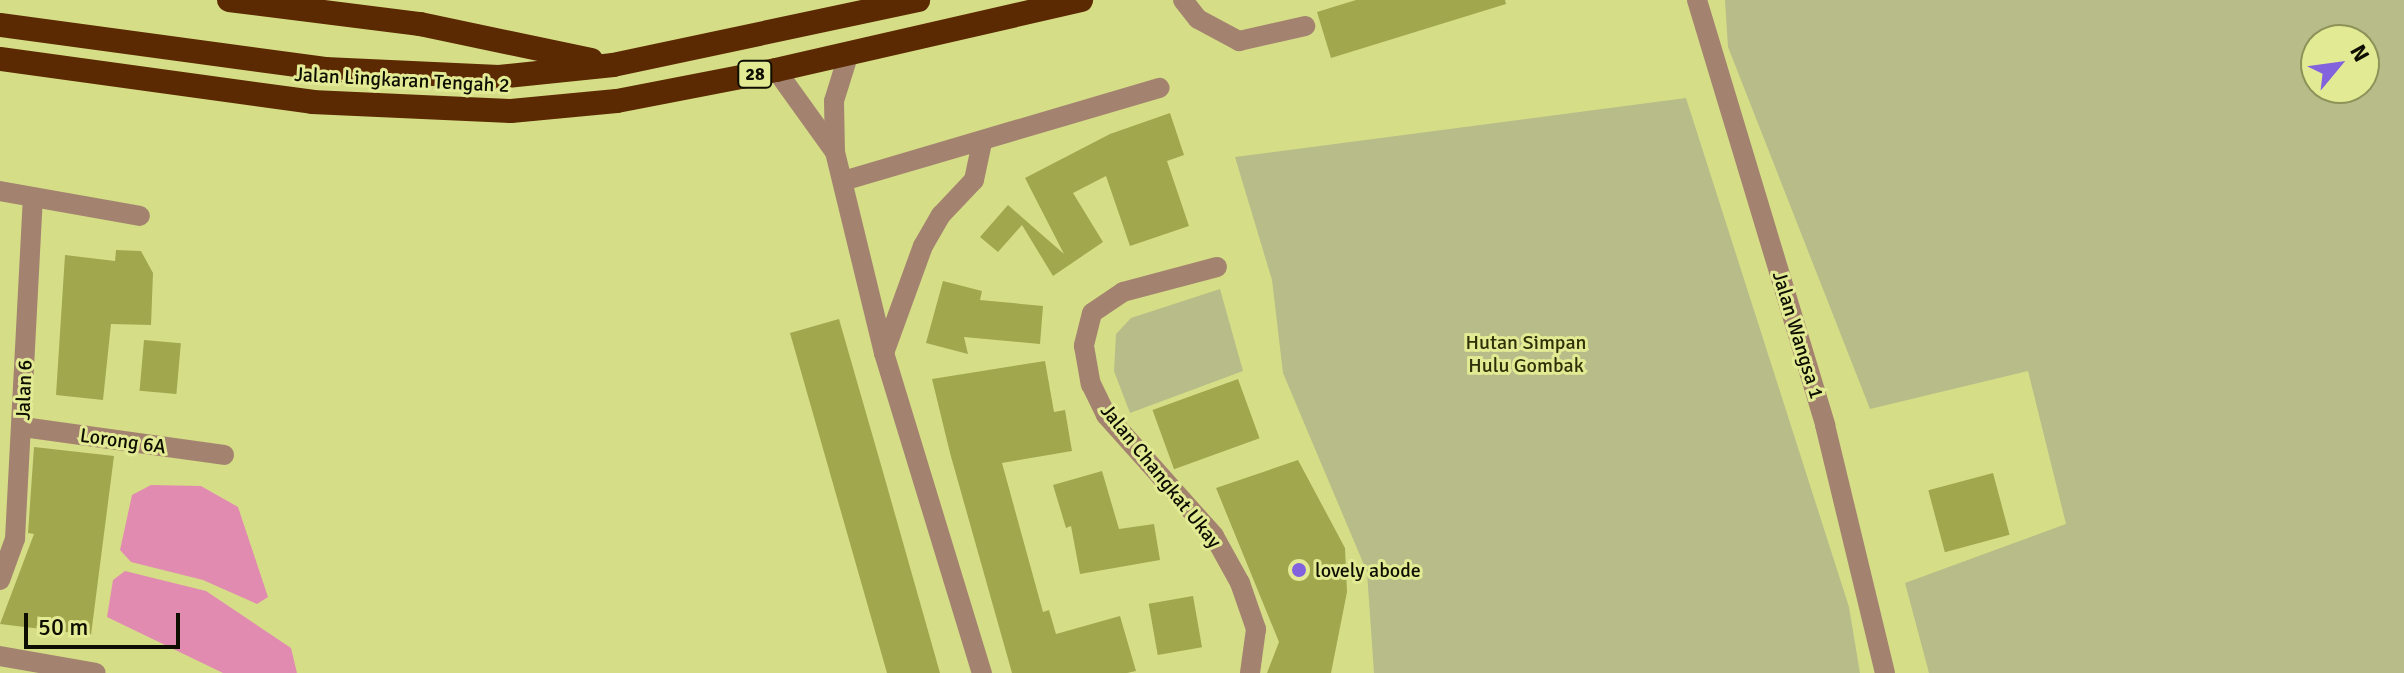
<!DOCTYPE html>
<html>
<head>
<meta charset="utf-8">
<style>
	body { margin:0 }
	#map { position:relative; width:2404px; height:673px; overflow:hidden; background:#d6dd87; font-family:Signika,sans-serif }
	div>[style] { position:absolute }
	.green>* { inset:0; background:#b7bc88 }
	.water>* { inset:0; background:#e18bb1 }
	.building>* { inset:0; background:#a1a74d; transform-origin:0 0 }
	.minor>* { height:20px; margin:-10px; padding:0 10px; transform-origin:10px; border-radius:10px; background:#a38370 }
	.highway>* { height:24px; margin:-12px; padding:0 12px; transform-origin:12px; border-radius:12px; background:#5c2a02 }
	.dots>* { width:22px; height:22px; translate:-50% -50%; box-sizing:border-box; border:4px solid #e3ea94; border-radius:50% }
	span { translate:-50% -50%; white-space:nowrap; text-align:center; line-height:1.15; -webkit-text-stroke:6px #e3ea94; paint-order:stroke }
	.shield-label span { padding:2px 6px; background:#e3ea94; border:2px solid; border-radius:6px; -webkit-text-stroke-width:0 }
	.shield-label { font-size:18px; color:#0d0e00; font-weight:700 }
	.street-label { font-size:20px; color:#0d0e00 }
	.park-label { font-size:20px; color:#2e3008 }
	.poi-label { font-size:20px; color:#0d0e00 }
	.left { translate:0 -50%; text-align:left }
	.north { position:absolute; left:2300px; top:24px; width:80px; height:80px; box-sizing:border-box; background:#e3ea94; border:2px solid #8d9259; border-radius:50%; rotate:61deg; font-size:22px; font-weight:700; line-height:32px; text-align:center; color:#0d0e00 }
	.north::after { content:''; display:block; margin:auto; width:28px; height:36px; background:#8262dd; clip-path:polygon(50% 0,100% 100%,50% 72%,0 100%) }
	.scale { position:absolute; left:24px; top:613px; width:156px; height:36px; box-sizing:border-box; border:4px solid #0d0e00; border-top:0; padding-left:10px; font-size:24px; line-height:28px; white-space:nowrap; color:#0d0e00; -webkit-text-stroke:6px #e3ea94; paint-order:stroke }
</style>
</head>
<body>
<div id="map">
	<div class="green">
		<div style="clip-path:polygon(evenodd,1725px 0,2404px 0,2404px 673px,1929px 673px,1905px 583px,2066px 524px,2028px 371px,1870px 409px,1728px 47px,1725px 0,2364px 40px,2364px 88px,2316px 88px,2316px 40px,2364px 40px)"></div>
		<div style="clip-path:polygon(1686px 98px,1849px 607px,1860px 673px,1374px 673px,1367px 572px,1283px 373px,1272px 280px,1235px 157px)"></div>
		<div style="clip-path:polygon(1220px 289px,1243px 371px,1130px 413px,1114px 371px,1116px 334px,1131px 318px)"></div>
	</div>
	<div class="water">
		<div style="clip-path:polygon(151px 485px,201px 486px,238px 507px,268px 597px,257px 604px,203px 580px,131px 562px,120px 550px,132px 495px)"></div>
		<div style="clip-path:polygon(125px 571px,206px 591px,291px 648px,297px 673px,223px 673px,107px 617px,113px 580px)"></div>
	</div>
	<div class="building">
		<div style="clip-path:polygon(1356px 0,1505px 0,1506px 4px,1331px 58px,1317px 12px)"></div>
		<div style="clip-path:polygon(1170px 113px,1184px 155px,1167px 161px,1189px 226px,1130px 246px,1106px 176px,1073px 193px,1103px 242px,1053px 276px,1022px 225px,998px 252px,980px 237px,1008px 205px,1064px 254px,1025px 178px,1110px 134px)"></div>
		<div style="clip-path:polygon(116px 250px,141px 251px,153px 273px,151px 325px,111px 324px,103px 400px,56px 395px,65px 255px,115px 261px)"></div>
		<div style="clip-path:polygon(943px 281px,982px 291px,980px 300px,1043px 306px,1040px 344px,964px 337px,968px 354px,926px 343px)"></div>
		<div style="clip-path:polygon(839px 319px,883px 472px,940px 673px,887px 673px,790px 333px)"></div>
		<div style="left:144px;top:340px;width:37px;height:51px;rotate:5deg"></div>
		<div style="clip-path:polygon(1045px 361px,1054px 412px,1065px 410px,1072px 451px,1002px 463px,1043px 612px,1049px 610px,1056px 634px,1120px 616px,1136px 671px,1127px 673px,1012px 673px,950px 453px,932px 379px)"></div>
		<div style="left:1238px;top:379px;width:63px;height:91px;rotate:70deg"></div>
		<div style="clip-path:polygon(34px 447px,114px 456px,91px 635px,0 624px,34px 534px,28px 533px)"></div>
		<div style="clip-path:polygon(1298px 460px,1345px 548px,1347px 592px,1331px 673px,1267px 673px,1279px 642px,1216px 488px)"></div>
		<div style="clip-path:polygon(1102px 471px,1119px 529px,1154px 524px,1160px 560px,1080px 574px,1071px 526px,1066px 528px,1053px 485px)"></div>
		<div style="left:1993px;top:473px;width:64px;height:67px;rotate:75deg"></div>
		<div style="left:1193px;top:596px;width:52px;height:45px;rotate:80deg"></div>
	</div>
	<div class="minor">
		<div style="left:1183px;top:0;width:24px;rotate:52deg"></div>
		<div style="left:1198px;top:19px;width:47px;rotate:28.2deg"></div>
		<div style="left:1239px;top:41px;width:68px;rotate:-12.8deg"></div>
		<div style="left:1697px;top:0;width:444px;rotate:73.2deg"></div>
		<div style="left:1825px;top:425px;width:255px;rotate:76.4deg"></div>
		<div style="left:848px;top:56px;width:47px;rotate:107.3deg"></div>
		<div style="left:834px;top:101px;width:51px;rotate:88.9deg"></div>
		<div style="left:835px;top:152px;width:207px;rotate:76.3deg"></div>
		<div style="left:884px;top:353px;width:335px;rotate:73deg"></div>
		<div style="left:776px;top:70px;width:101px;rotate:54.3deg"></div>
		<div style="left:843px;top:181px;width:330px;rotate:-16.4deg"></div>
		<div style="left:0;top:191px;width:142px;rotate:10.1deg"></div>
		<div style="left:1217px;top:267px;width:97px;rotate:165.1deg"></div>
		<div style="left:1123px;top:292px;width:37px;rotate:146deg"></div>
		<div style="left:1092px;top:313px;width:34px;rotate:104deg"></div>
		<div style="left:1084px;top:346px;width:39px;rotate:80deg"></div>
		<div style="left:1091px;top:384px;width:34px;rotate:64deg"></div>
		<div style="left:1106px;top:415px;width:162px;rotate:48.2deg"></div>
		<div style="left:1214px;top:536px;width:54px;rotate:61deg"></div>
		<div style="left:1240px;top:583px;width:49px;rotate:70.8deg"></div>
		<div style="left:1256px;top:629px;width:44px;rotate:97.8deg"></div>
		<div style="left:884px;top:353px;width:114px;rotate:-70deg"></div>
		<div style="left:923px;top:246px;width:36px;rotate:-60deg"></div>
		<div style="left:941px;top:215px;width:48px;rotate:-46.7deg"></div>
		<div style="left:974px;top:180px;width:39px;rotate:-78deg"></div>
		<div style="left:23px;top:427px;width:203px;rotate:7.9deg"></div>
		<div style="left:0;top:580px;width:44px;rotate:-69.9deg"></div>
		<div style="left:15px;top:539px;width:342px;rotate:-87deg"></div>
		<div style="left:0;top:656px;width:97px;rotate:10deg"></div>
	</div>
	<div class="highway">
		<div style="left:229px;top:0;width:193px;rotate:7.2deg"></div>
		<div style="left:420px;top:24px;width:175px;rotate:11.9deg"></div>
		<div style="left:0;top:25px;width:328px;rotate:7.7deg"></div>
		<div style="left:325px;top:69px;width:174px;rotate:2.6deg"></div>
		<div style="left:499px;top:77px;width:115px;rotate:-6deg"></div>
		<div style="left:613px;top:65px;width:312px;rotate:-12deg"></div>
		<div style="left:0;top:59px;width:315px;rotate:7.8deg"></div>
		<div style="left:312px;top:102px;width:199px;rotate:2.6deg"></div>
		<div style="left:511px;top:111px;width:106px;rotate:-5.4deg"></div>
		<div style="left:617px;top:101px;width:162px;rotate:-11deg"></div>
		<div style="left:776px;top:70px;width:313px;rotate:-12.9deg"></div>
	</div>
	<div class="dots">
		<div style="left:1299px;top:570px;background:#8262dd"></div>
	</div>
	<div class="shield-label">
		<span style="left:755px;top:74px">28</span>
	</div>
	<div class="street-label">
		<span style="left:402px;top:80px;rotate:3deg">Jalan Lingkaran Tengah 2</span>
		<span style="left:1798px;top:335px;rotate:73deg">Jalan Wangsa 1</span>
		<span style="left:24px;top:390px;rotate:-88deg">Jalan 6</span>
		<span style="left:123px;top:441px;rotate:8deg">Lorong 6A</span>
		<span style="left:1161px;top:476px;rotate:51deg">Jalan Changkat Ukay</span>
	</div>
	<div class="park-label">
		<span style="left:1526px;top:354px">Hutan Simpan<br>Hulu Gombak</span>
	</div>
	<div class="poi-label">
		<span class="left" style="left:1315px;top:570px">lovely abode</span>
	</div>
	<div class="north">N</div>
	<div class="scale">50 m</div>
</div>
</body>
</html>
